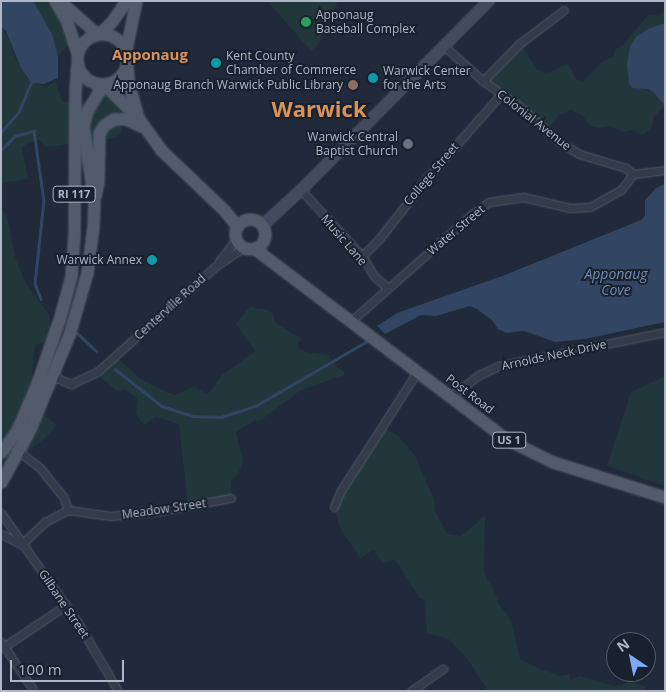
<!DOCTYPE html>
<html>
<head>
<meta charset="utf-8">
<style>
	body { margin:0 }
	#map { position:relative; width:666px; height:692px; overflow:hidden; background:#202a3a; font-family:"Open Sans",sans-serif }
	div>[style] { position:absolute }
	.green>* { inset:0; background:#22373b }
	.water>* { inset:0; background:#324562 }
	.stream>* { height:2.5px; margin:-1.25px; padding:0 1.25px; transform-origin:1.25px; border-radius:1.25px; background:#324562 }
	.roads { filter:drop-shadow(0 0 1px #515a68) drop-shadow(0 0 1px #515a68) }
	.minor>* { height:7px; margin:-3.5px; padding:0 3.5px; transform-origin:3.5px; border-radius:3.5px; background:#343c4a }
	.secondary>* { height:10px; margin:-5px; padding:0 5px; transform-origin:5px; border-radius:5px; background:#424b5d }
	.primary>* { height:11px; margin:-5.5px; padding:0 5.5px; transform-origin:5.5px; border-radius:5.5px; background:#515b6a }
	.primary>.ring { margin:-5.5px; padding:0; box-sizing:content-box; background:none; border:11px solid #515b6a; border-radius:50% }
	.dots>* { width:14px; height:14px; translate:-50% -50%; box-sizing:border-box; border:2px solid #19212e; border-radius:50% }
	span { translate:-50% -50%; white-space:nowrap; text-align:center; line-height:1.15; -webkit-text-stroke:4px #19212e; paint-order:stroke }
	.shield-label span { padding:1px 4px; background:#19212e; border:1px solid; border-radius:4px; -webkit-text-stroke-width:0 }
	.shield-label { font-size:11px; color:#aeb7c6; font-weight:700 }
	.poi-label { font-size:12px; color:#aeb7c6 }
	.left { translate:0 -50%; text-align:left }
	.right { translate:-100% -50%; text-align:right }
	.street-label { font-size:12px; color:#aeb7c6 }
	.water-label { font-size:14px; color:#748cb0; font-style:italic }
	.quarter-label { font-size:15px; color:#d89458; font-weight:700 }
	.town-label { font-size:22px; color:#d89458; font-weight:700 }
	.frame { position:absolute; inset:0; border:2px solid #aeb7c6; pointer-events:none }
	.north { position:absolute; left:606px; top:632px; width:50px; height:50px; box-sizing:border-box; background:#19212e; border:1px solid #555d6b; border-radius:50%; rotate:326deg; font-size:14px; font-weight:700; line-height:20px; text-align:center; color:#aeb7c6 }
	.north::after { content:''; display:block; margin:auto; width:18px; height:22px; background:#7eaafc; clip-path:polygon(50% 0,100% 100%,50% 72%,0 100%) }
	.scale { position:absolute; left:10px; top:660px; width:114px; height:22px; box-sizing:border-box; border:2px solid #aeb7c6; border-top:0; padding-left:6px; font-size:15px; line-height:18px; white-space:nowrap; color:#aeb7c6; -webkit-text-stroke:4px #19212e; paint-order:stroke }
</style>
</head>
<body>
<div id="map">
	<div class="green">
		<div style="clip-path:polygon(31px 1px,55px 1px,80px 34px,63px 50px,56px 60px)"></div>
		<div style="clip-path:polygon(267px 1px,338px 1px,318px 45px,311px 51px)"></div>
		<div style="clip-path:polygon(665px 10px,665px 23px,641px 33px,630px 46px,627px 64px,629px 82px,632px 88px,640px 87px,655px 94px,665px 106px,654px 116px,652px 127px,642px 135px,632px 130px,624px 132px,609px 126px,597px 128px,590px 126px,582px 115px,571px 110px,559px 115px,548px 129px,486px 82px,523px 48px,537px 70px,547px 73px,568px 64px,576px 79px,583px 81px,603px 61px,613px 57px,616px 49px,623px 45px,648px 15px,659px 16px)"></div>
		<div style="clip-path:polygon(1px 28px,8px 36px,15px 57px,30px 82px,46px 87px,55px 82px,63px 102px,87px 100px,114px 90px,134px 115px,121px 124px,121px 132px,114px 138px,45px 147px,39px 140px,27px 143px,22px 148px,28px 179px,1px 183px)"></div>
		<div style="clip-path:polygon(1px 199px,3px 211px,7px 216px,15px 257px,26px 284px,49px 314px,51px 338px,47px 342px,35px 345px,32px 371px,35px 400px,44px 415px,57px 425px,44px 439px,1px 471px)"></div>
		<div style="clip-path:polygon(250px 306px,258px 309px,263px 308px,273px 313px,274px 320px,277px 324px,301px 338px,297px 346px,306px 352px,329px 355px,329px 358px,334px 360px,338px 368px,345px 372px,344px 375px,301px 390px,261px 420px,254px 421px,236px 432px,243px 461px,238px 474px,231px 481px,232px 498px,188px 506px,179px 424px,156px 417px,144px 425px,136px 414px,138px 399px,125px 389px,117px 391px,100px 377px,118px 358px,139px 378px,166px 392px,175px 395px,194px 386px,206px 394px,209px 393px,221px 376px,255px 351px,236px 324px)"></div>
		<div style="clip-path:polygon(665px 376px,665px 486px,607px 466px,631px 392px)"></div>
		<div style="clip-path:polygon(385px 428px,399px 437px,415px 456px,434px 499px,435px 511px,447px 534px,461px 536px,485px 516px,484px 568px,486px 578px,493px 588px,499px 604px,511px 620px,520px 659px,538px 668px,560px 676px,570px 674px,570px 681px,580px 676px,614px 686px,632px 682px,644px 686px,648px 691px,488px 691px,468px 660px,449px 639px,427px 633px,425px 601px,419px 597px,395px 559px,385px 563px,379px 559px,374px 550px,360px 558px,340px 528px,334px 506px)"></div>
	</div>
	<div class="water">
		<div style="clip-path:polygon(1px 1px,33px 1px,52px 34px,58px 57px,58px 78px,44px 84px,31px 83px,20px 66px,6px 31px,1px 27px)"></div>
		<div style="clip-path:polygon(665px 23px,665px 106px,655px 94px,648px 89px,632px 88px,629px 83px,627px 64px,630px 46px,636px 37px,648px 29px)"></div>
		<div style="clip-path:polygon(665px 184px,665px 322px,585px 339px,555px 342px,524px 331px,506px 333px,498px 329px,492px 320px,477px 309px,470px 306px,436px 316px,421px 315px,385px 334px,377px 326px,397px 313px,505px 275px,641px 220px,645px 216px,645px 200px,656px 188px)"></div>
	</div>
	<div class="stream">
		<div style="left:1px;top:132px;width:28px;rotate:-49deg"></div>
		<div style="left:19px;top:111px;width:30px;rotate:-67deg"></div>
		<div style="left:1px;top:150px;width:20px;rotate:-45deg"></div>
		<div style="left:15px;top:136px;width:20px;rotate:-15deg"></div>
		<div style="left:34px;top:131px;width:71px;rotate:81.9deg"></div>
		<div style="left:44px;top:201px;width:83px;rotate:96.2deg"></div>
		<div style="left:35px;top:284px;width:16px;rotate:68deg"></div>
		<div style="left:77px;top:333px;width:26px;rotate:43deg"></div>
		<div style="left:115px;top:369px;width:60px;rotate:38.2deg"></div>
		<div style="left:162px;top:406px;width:32px;rotate:18deg"></div>
		<div style="left:192px;top:416px;width:29px;rotate:2deg"></div>
		<div style="left:221px;top:417px;width:38px;rotate:-18deg"></div>
		<div style="left:257px;top:405px;width:129px;rotate:-30.1deg"></div>
	</div>
	<div class="roads">
		<div class="minor">
			<div style="left:444px;top:46px;width:52px;rotate:41.9deg"></div>
			<div style="left:483px;top:81px;width:44px;rotate:34.8deg"></div>
			<div style="left:519px;top:106px;width:56px;rotate:41.4deg"></div>
			<div style="left:561px;top:143px;width:21px;rotate:31deg"></div>
			<div style="left:579px;top:154px;width:49px;rotate:16.6deg"></div>
			<div style="left:626px;top:168px;width:9px;rotate:41deg"></div>
			<div style="left:633px;top:174px;width:32px;rotate:-7deg"></div>
			<div style="left:483px;top:81px;width:52px;rotate:-45.8deg"></div>
			<div style="left:519px;top:44px;width:56px;rotate:-37.1deg"></div>
			<div style="left:301px;top:190px;width:90px;rotate:47.3deg"></div>
			<div style="left:362px;top:256px;width:23px;rotate:59deg"></div>
			<div style="left:374px;top:276px;width:18px;rotate:41deg"></div>
			<div style="left:362px;top:256px;width:24px;rotate:-45deg"></div>
			<div style="left:379px;top:239px;width:78px;rotate:-51.8deg"></div>
			<div style="left:427px;top:178px;width:112px;rotate:-48.6deg"></div>
			<div style="left:219px;top:261px;width:27px;rotate:-51deg"></div>
			<div style="left:350px;top:322px;width:163px;rotate:-41.5deg"></div>
			<div style="left:472px;top:214px;width:21px;rotate:-35deg"></div>
			<div style="left:489px;top:202px;width:34px;rotate:-8deg"></div>
			<div style="left:523px;top:197px;width:48px;rotate:13.2deg"></div>
			<div style="left:570px;top:208px;width:20px;rotate:-3deg"></div>
			<div style="left:590px;top:207px;width:35px;rotate:-29deg"></div>
			<div style="left:621px;top:190px;width:20px;rotate:-53deg"></div>
			<div style="left:53px;top:372px;width:9px;rotate:49deg"></div>
			<div style="left:59px;top:379px;width:13px;rotate:23deg"></div>
			<div style="left:71px;top:384px;width:29px;rotate:-25deg"></div>
			<div style="left:97px;top:372px;width:159px;rotate:-41.7deg"></div>
			<div style="left:216px;top:266px;width:32px;rotate:-34deg"></div>
			<div style="left:451px;top:396px;width:35px;rotate:-37deg"></div>
			<div style="left:479px;top:375px;width:21px;rotate:-25deg"></div>
			<div style="left:498px;top:366px;width:170px;rotate:-11.5deg"></div>
			<div style="left:17px;top:450px;width:29px;rotate:38deg"></div>
			<div style="left:40px;top:468px;width:38px;rotate:51deg"></div>
			<div style="left:64px;top:498px;width:13px;rotate:72deg"></div>
			<div style="left:334px;top:507px;width:16px;rotate:-68deg"></div>
			<div style="left:340px;top:492px;width:143px;rotate:-57.3deg"></div>
			<div style="left:1px;top:513px;width:134px;rotate:55deg"></div>
			<div style="left:78px;top:623px;width:79px;rotate:59.5deg"></div>
			<div style="left:1px;top:534px;width:22px;rotate:27deg"></div>
			<div style="left:22px;top:544px;width:32px;rotate:-44deg"></div>
			<div style="left:45px;top:522px;width:26px;rotate:-28deg"></div>
			<div style="left:68px;top:510px;width:43px;rotate:7.9deg"></div>
			<div style="left:111px;top:516px;width:49px;rotate:-5.8deg"></div>
			<div style="left:160px;top:511px;width:72px;rotate:-10.4deg"></div>
			<div style="left:1px;top:642px;width:59px;rotate:56deg"></div>
			<div style="left:5px;top:646px;width:73px;rotate:-33.9deg"></div>
			<div style="left:411px;top:691px;width:39px;rotate:-35deg"></div>
		</div>
		<div class="secondary">
			<div style="left:263px;top:225px;width:52px;rotate:-42.6deg"></div>
			<div style="left:301px;top:190px;width:267px;rotate:-45.2deg"></div>
		</div>
		<div class="primary">
			<div style="left:55px;top:1px;width:21px;rotate:59deg"></div>
			<div style="left:66px;top:19px;width:36px;rotate:72deg"></div>
			<div style="left:60px;top:1px;width:50px;rotate:41.7deg"></div>
			<div style="left:100px;top:33px;width:18px;rotate:-45deg"></div>
			<div style="left:113px;top:20px;width:23px;rotate:-56deg"></div>
			<div class="ring" style="left:77px;top:34px;width:39px;height:39px"></div>
			<div style="left:126px;top:49px;width:49px;rotate:-78.2deg"></div>
			<div style="left:127px;top:66px;width:16px;rotate:86deg"></div>
			<div style="left:128px;top:82px;width:35px;rotate:74deg"></div>
			<div style="left:104px;top:84px;width:48px;rotate:45deg"></div>
			<div style="left:138px;top:118px;width:39px;rotate:54deg"></div>
			<div style="left:161px;top:150px;width:87px;rotate:43.6deg"></div>
			<div style="left:224px;top:210px;width:21px;rotate:51deg"></div>
			<div style="left:95px;top:196px;width:14px;rotate:-78deg"></div>
			<div style="left:98px;top:182px;width:49px;rotate:-88.8deg"></div>
			<div style="left:99px;top:133px;width:9px;rotate:-58deg"></div>
			<div style="left:104px;top:125px;width:12px;rotate:-31deg"></div>
			<div style="left:114px;top:119px;width:12px"></div>
			<div style="left:126px;top:119px;width:17px;rotate:25deg"></div>
			<div class="ring" style="left:235px;top:219px;width:19px;height:19px"></div>
			<div style="left:255px;top:249px;width:315px;rotate:37.1deg"></div>
			<div style="left:506px;top:439px;width:52px;rotate:26.1deg"></div>
			<div style="left:553px;top:462px;width:117px;rotate:17.4deg"></div>
			<div style="left:1px;top:452px;width:27px;rotate:-54deg"></div>
			<div style="left:17px;top:430px;width:48px;rotate:-66.6deg"></div>
			<div style="left:36px;top:386px;width:70px;rotate:-70.8deg"></div>
			<div style="left:59px;top:320px;width:46px;rotate:-74.7deg"></div>
			<div style="left:71px;top:276px;width:42px;rotate:-85.9deg"></div>
			<div style="left:74px;top:234px;width:143px;rotate:-89.6deg"></div>
			<div style="left:75px;top:91px;width:26px;rotate:-86deg"></div>
			<div style="left:1px;top:482px;width:60px;rotate:-61.3deg"></div>
			<div style="left:30px;top:429px;width:102px;rotate:-67.5deg"></div>
			<div style="left:69px;top:335px;width:65px;rotate:-73.8deg"></div>
			<div style="left:87px;top:273px;width:46px;rotate:-82.6deg"></div>
			<div style="left:93px;top:227px;width:24px;rotate:-88deg"></div>
			<div style="left:94px;top:203px;width:79px;rotate:-98deg"></div>
			<div style="left:83px;top:125px;width:15px;rotate:-74deg"></div>
			<div style="left:87px;top:111px;width:31px;rotate:-59deg"></div>
		</div>
	</div>
	<div class="dots">
		<div style="left:306px;top:22px;background:#2e9e5b"></div>
		<div style="left:216px;top:63px;background:#0f9aa8"></div>
		<div style="left:373px;top:78px;background:#0f9aa8"></div>
		<div style="left:353px;top:85px;background:#8d6e63"></div>
		<div style="left:408px;top:144px;background:#6b7280"></div>
		<div style="left:152px;top:260px;background:#0f9aa8"></div>
	</div>
	<div class="shield-label">
		<span style="left:74px;top:194px">RI 117</span>
		<span style="left:509px;top:440px">US 1</span>
	</div>
	<div class="poi-label">
		<span class="left" style="left:316px;top:22px">Apponaug<br>Baseball Complex</span>
		<span class="left" style="left:226px;top:63px">Kent County<br>Chamber of Commerce</span>
		<span class="left" style="left:383px;top:78px">Warwick Center<br>for the Arts</span>
		<span class="right" style="left:343px;top:85px">Apponaug Branch Warwick Public Library</span>
		<span class="right" style="left:398px;top:144px">Warwick Central<br>Baptist Church</span>
		<span class="right" style="left:142px;top:260px">Warwick Annex</span>
	</div>
	<div class="street-label">
		<span style="left:534px;top:120px;rotate:38deg">Colonial Avenue</span>
		<span style="left:431px;top:174px;rotate:-50deg">College Street</span>
		<span style="left:456px;top:230px;rotate:-40deg">Water Street</span>
		<span style="left:344px;top:240px;rotate:49deg">Music Lane</span>
		<span style="left:170px;top:307px;rotate:-42deg">Centerville Road</span>
		<span style="left:554px;top:355px;rotate:-12deg">Arnolds Neck Drive</span>
		<span style="left:470px;top:394px;rotate:37deg">Post Road</span>
		<span style="left:164px;top:509px;rotate:-8deg">Meadow Street</span>
		<span style="left:64px;top:604px;rotate:56deg">Gilbane Street</span>
	</div>
	<div class="water-label">
		<span style="left:616px;top:282px">Apponaug<br>Cove</span>
	</div>
	<div class="quarter-label">
		<span style="left:150px;top:55px">Apponaug</span>
	</div>
	<div class="town-label">
		<span style="left:319px;top:109px">Warwick</span>
	</div>
	<div class="frame"></div>
	<div class="north">N</div>
	<div class="scale">100 m</div>
</div>
</body>
</html>
